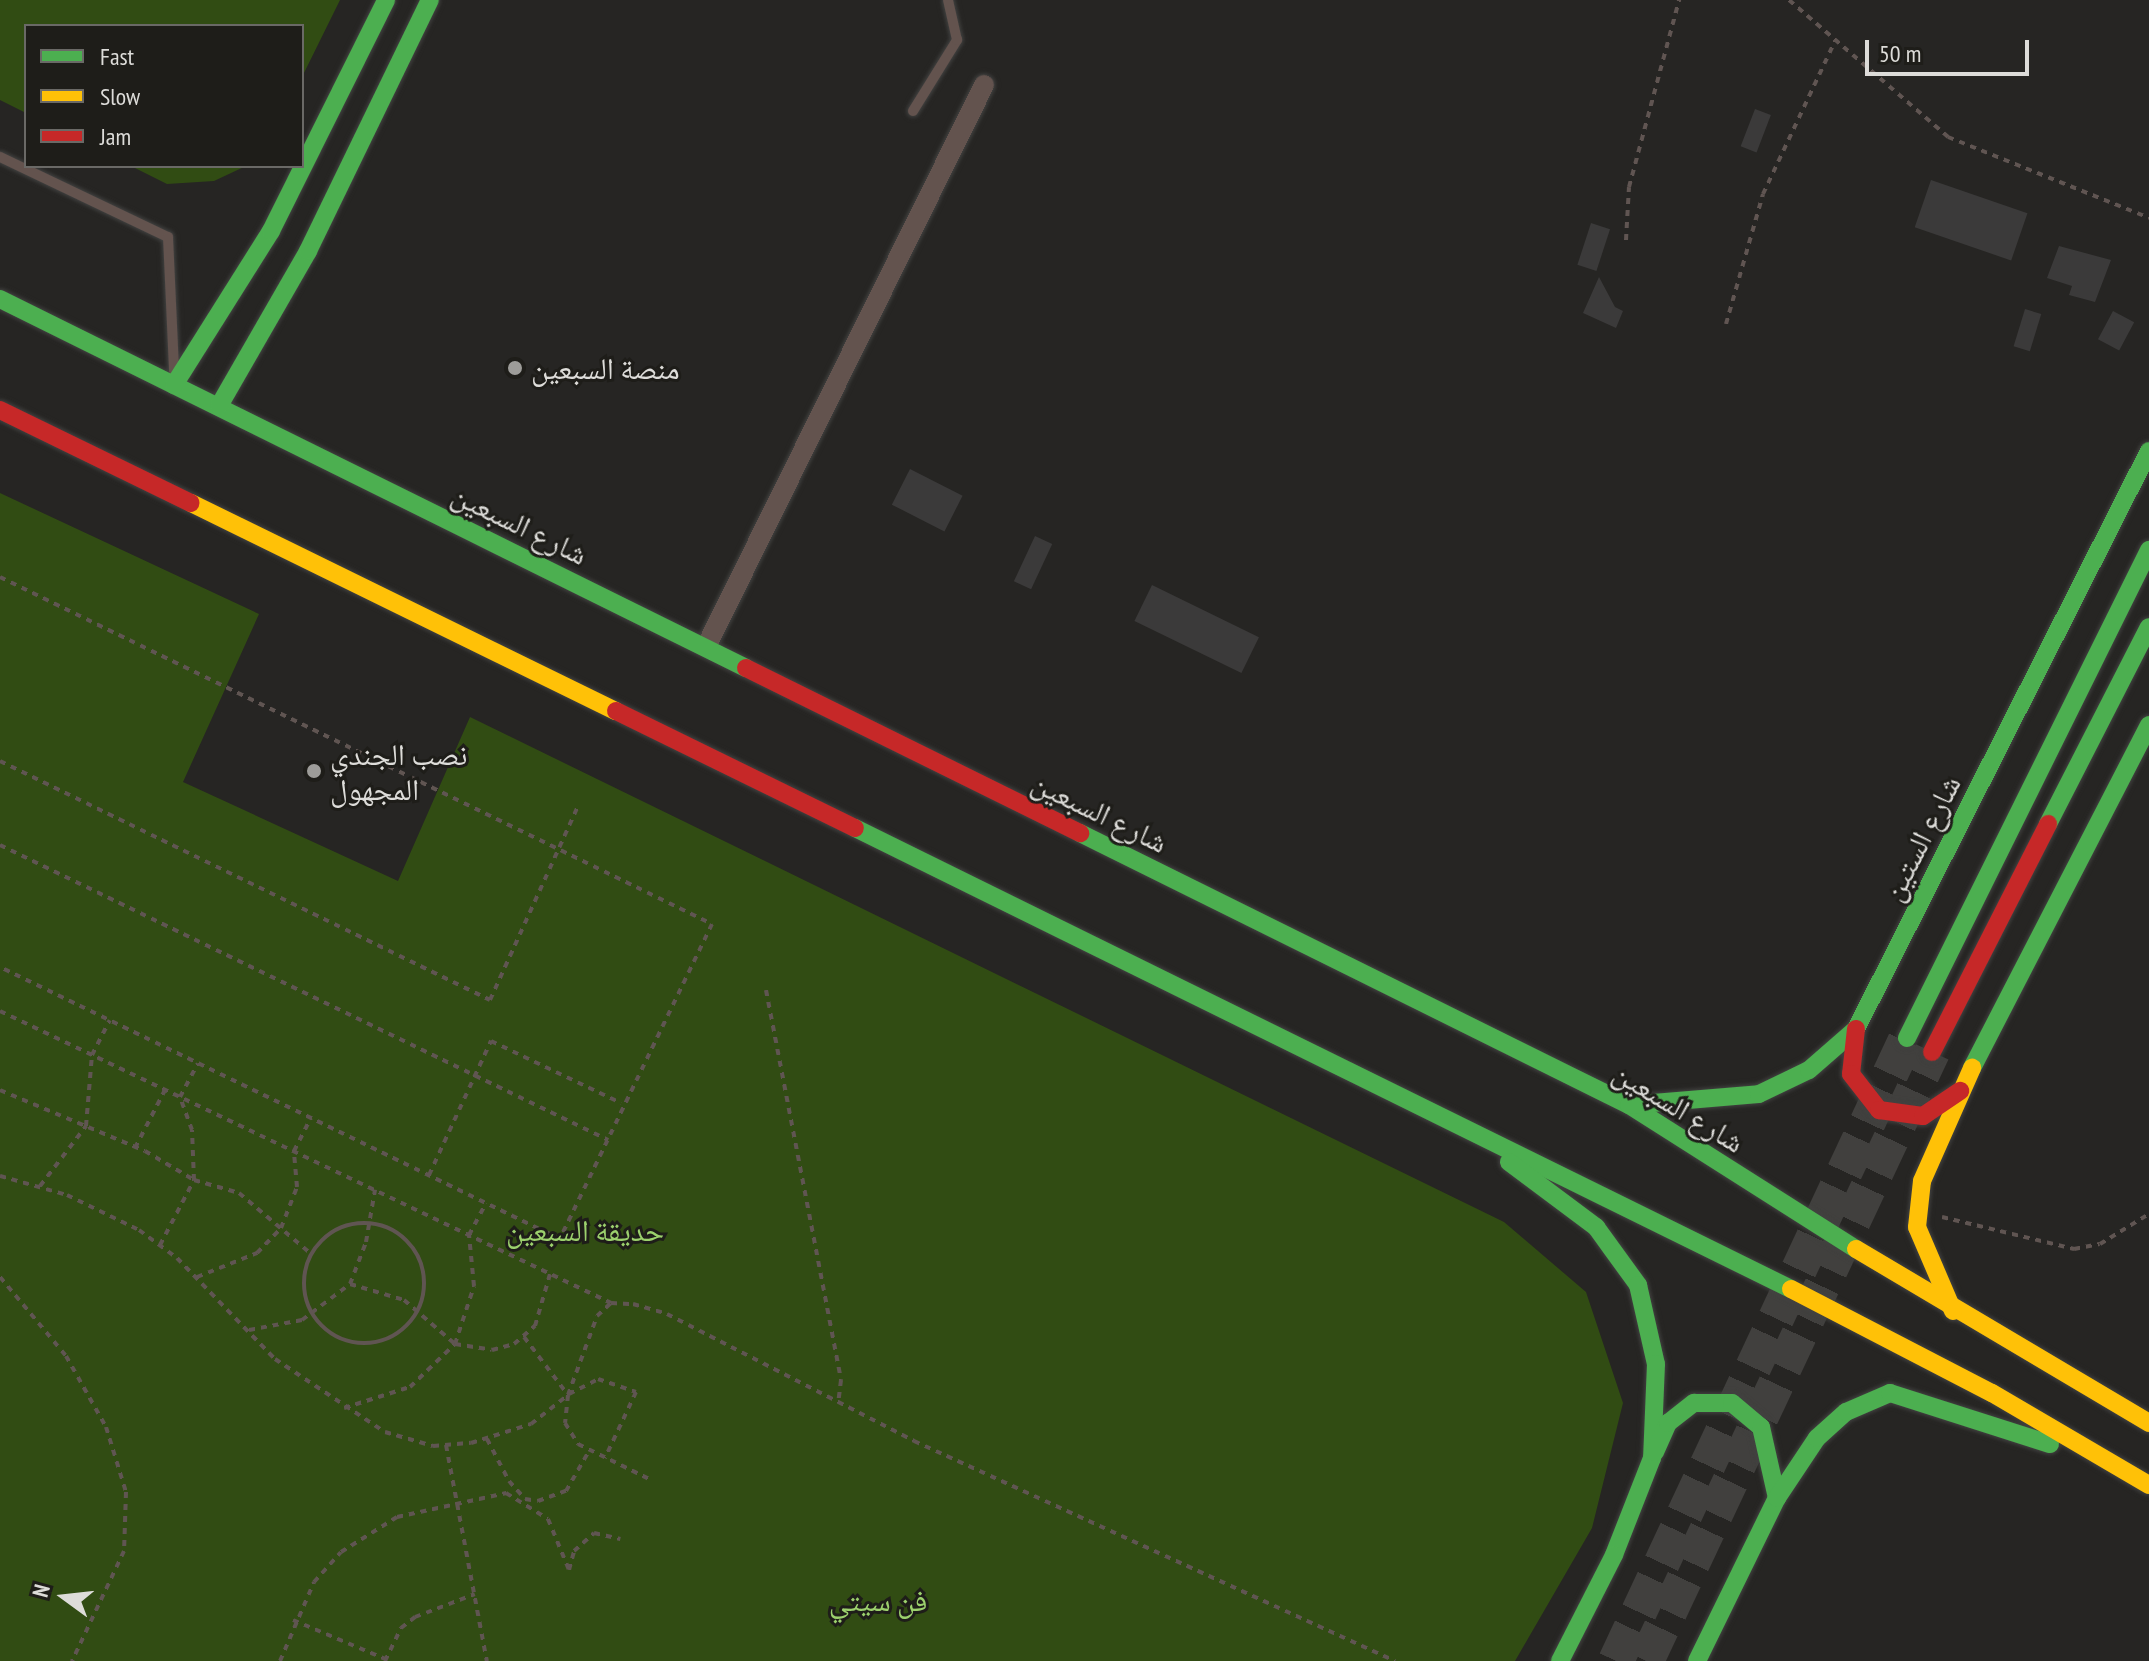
<!DOCTYPE html>
<html>
<head>
<meta charset="utf-8">
<style>
	body { margin:0 }
	#map { position:relative; width:2149px; height:1661px; overflow:hidden; background:#262523; font-family:"PT Sans Narrow","Noto Naskh Arabic",sans-serif }
	div>[style] { position:absolute }
	.green>* { inset:0; background:#314c13 }
	.building>* { inset:0; background:#3b3a3a; transform-origin:0 0 }
	.highway-tunnel>* { height:36px; margin-top:-18px; transform-origin:0; background:repeating-linear-gradient(90deg,#41403e 0 36px,transparent 0 54px) }
	.path>* { height:4px; margin-top:-2px; transform-origin:0; background:repeating-linear-gradient(90deg,#605552 0 6px,transparent 0 12px) }
	.path>.ring { margin:-2px; padding:0; box-sizing:content-box; background:none; border:4px solid #605552; border-radius:50% }
	.roads { filter:drop-shadow(0 0 2px #424241) drop-shadow(0 0 2px #424241) }
	.lane>* { height:10px; margin:-5px; padding:0 5px; transform-origin:5px; border-radius:5px; background:#63534e }
	.street>* { height:20px; margin:-10px; padding:0 10px; transform-origin:10px; border-radius:10px; background:#63534e }
	.fast>* { height:18px; margin:-9px; padding:0 9px; transform-origin:9px; border-radius:9px; background:#4caf50 }
	.slow>* { height:18px; margin:-9px; padding:0 9px; transform-origin:9px; border-radius:9px; background:#ffc107 }
	.jam>* { height:18px; margin:-9px; padding:0 9px; transform-origin:9px; border-radius:9px; background:#c62828 }
	.dots>* { width:22px; height:22px; translate:-50% -50%; box-sizing:border-box; border:4px solid #1e1d19; border-radius:50% }
	span { translate:-50% -50%; white-space:nowrap; text-align:center; line-height:1.15; -webkit-text-stroke:6px #1e1d19; paint-order:stroke }
	.poi-label { font-size:30px; color:#dddcd9 }
	.left { translate:0 -50%; text-align:left }
	.street-label { font-size:30px; color:#dddcd9 }
	.park-label { font-size:30px; color:#9cd16d }
	.legend { position:absolute; left:24px; top:24px; width:280px; height:144px; box-sizing:border-box; background:#1e1d19; border:2px solid #6a6966; margin:0; padding:10px 14px; list-style:none; font-size:24px; color:#dddcd9 }
	.legend li { display:flex; align-items:center; gap:16px; height:40px }
	.legend b { width:40px; border:2px solid #6a6966 }
	.north { position:absolute; left:24px; top:1557px; width:80px; height:80px; -webkit-text-stroke:6px #1e1d19; paint-order:stroke; rotate:285deg; font-size:22px; font-weight:700; line-height:32px; text-align:center; color:#dddcd9 }
	.north::after { content:''; display:block; margin:auto; width:28px; height:36px; background:#dddcd9; clip-path:polygon(50% 0,100% 100%,50% 72%,0 100%) }
	.scale { position:absolute; left:1865px; top:40px; width:164px; height:36px; box-sizing:border-box; border:4px solid #dddcd9; border-top:0; padding-left:10px; font-size:24px; line-height:28px; white-space:nowrap; color:#dddcd9; -webkit-text-stroke:6px #1e1d19; paint-order:stroke }
</style>
</head>
<body>
<div id="map">
	<div class="green">
		<div style="clip-path:polygon(0 0,340px 0,302px 77px,302px 26px,26px 26px,26px 113px,0 100px)"></div>
		<div style="clip-path:polygon(131px 166px,246px 166px,214px 181px,167px 184px)"></div>
		<div style="clip-path:polygon(0 493px,259px 614px,183px 782px,398px 881px,470px 717px,1504px 1222px,1586px 1292px,1623px 1403px,1592px 1528px,1515px 1661px,0 1661px)"></div>
	</div>
	<div class="building">
		<div style="left:1755px;top:109px;width:17px;height:40px;rotate:21deg"></div>
		<div style="left:1931px;top:180px;width:102px;height:50px;rotate:19deg"></div>
		<div style="left:1591px;top:223px;width:20px;height:44px;rotate:18deg"></div>
		<div style="clip-path:polygon(2059px 246px,2111px 260px,2095px 302px,2069px 295px,2072px 286px,2047px 278px)"></div>
		<div style="clip-path:polygon(1599px 277px,1615px 307px,1623px 311px,1616px 328px,1583px 313px)"></div>
		<div style="left:2025px;top:309px;width:17px;height:39px;rotate:17deg"></div>
		<div style="left:2113px;top:311px;width:24px;height:32px;rotate:28deg"></div>
		<div style="left:910px;top:469px;width:59px;height:40px;rotate:27deg"></div>
		<div style="left:1035px;top:536px;width:19px;height:50px;rotate:25deg"></div>
		<div style="left:1152px;top:585px;width:119px;height:40px;rotate:26deg"></div>
	</div>
	<div class="highway-tunnel">
		<div style="left:1616px;top:1661px;width:688px;rotate:-64.96deg"></div>
		<div style="left:1646px;top:1661px;width:673px;rotate:-64.84deg"></div>
	</div>
	<div class="path">
		<div style="left:1789px;top:0;width:210px;rotate:40.7deg"></div>
		<div style="left:1948px;top:137px;width:217px;rotate:21.9deg"></div>
		<div style="left:1626px;top:240px;width:53px;rotate:-86.8deg"></div>
		<div style="left:1629px;top:187px;width:194px;rotate:-75deg"></div>
		<div style="left:1726px;top:324px;width:135px;rotate:-74.1deg"></div>
		<div style="left:1763px;top:194px;width:169px;rotate:-64.8deg"></div>
		<div style="left:0;top:577px;width:792px;rotate:25.98deg"></div>
		<div style="left:712px;top:924px;width:350px;rotate:115.8deg"></div>
		<div style="left:560px;top:1239px;width:623px;rotate:-154.09deg"></div>
		<div style="left:0;top:761px;width:545px;rotate:26deg"></div>
		<div style="left:490px;top:1000px;width:215px;rotate:-65.6deg"></div>
		<div style="left:0;top:845px;width:676px;rotate:25.88deg"></div>
		<div style="left:766px;top:990px;width:397px;rotate:79.1deg"></div>
		<div style="left:841px;top:1380px;width:23px;rotate:97deg"></div>
		<div style="left:0;top:1011px;width:677px;rotate:25.54deg"></div>
		<div style="left:0;top:1090px;width:157px;rotate:22.8deg"></div>
		<div style="left:145px;top:1151px;width:57px;rotate:30.6deg"></div>
		<div style="left:194px;top:1180px;width:47px;rotate:16.1deg"></div>
		<div style="left:239px;top:1193px;width:93px;rotate:40.2deg"></div>
		<div style="left:135px;top:1148px;width:65px;rotate:-62.7deg"></div>
		<div style="left:429px;top:1175px;width:148px;rotate:-65.2deg"></div>
		<div style="left:491px;top:1041px;width:144px;rotate:25.5deg"></div>
		<div style="left:0;top:1176px;width:70px;rotate:15.8deg"></div>
		<div style="left:67px;top:1195px;width:80px;rotate:25.9deg"></div>
		<div style="left:139px;top:1230px;width:47px;rotate:36.4deg"></div>
		<div style="left:177px;top:1258px;width:141px;rotate:45.9deg"></div>
		<div style="left:275px;top:1359px;width:132px;rotate:33.6deg"></div>
		<div style="left:385px;top:1432px;width:50px;rotate:16.3deg"></div>
		<div style="left:433px;top:1446px;width:38px;rotate:-5deg"></div>
		<div style="left:471px;top:1443px;width:63px;rotate:-17.6deg"></div>
		<div style="left:531px;top:1424px;width:47px;rotate:-38.1deg"></div>
		<div style="left:568px;top:1395px;width:84px;rotate:-69.8deg"></div>
		<div style="left:597px;top:1316px;width:19px;rotate:-43deg"></div>
		<div style="left:611px;top:1303px;width:22px;rotate:3deg"></div>
		<div style="left:633px;top:1304px;width:35px;rotate:16deg"></div>
		<div style="left:667px;top:1314px;width:278px;rotate:27.2deg"></div>
		<div style="left:914px;top:1441px;width:529px;rotate:24.58deg"></div>
		<div style="left:40px;top:1186px;width:76px;rotate:-52.5deg"></div>
		<div style="left:86px;top:1126px;width:71px;rotate:-85.2deg"></div>
		<div style="left:92px;top:1055px;width:39px;rotate:-63deg"></div>
		<div style="left:1942px;top:1217px;width:136px;rotate:13.6deg"></div>
		<div style="left:2074px;top:1249px;width:26px;rotate:-11deg"></div>
		<div style="left:2100px;top:1244px;width:57px;rotate:-31.5deg"></div>
		<div class="ring" style="left:304px;top:1223px;width:116px;height:116px"></div>
		<div style="left:160px;top:1245px;width:73px;rotate:-62.4deg"></div>
		<div style="left:194px;top:1180px;width:50px;rotate:-92.3deg"></div>
		<div style="left:192px;top:1130px;width:35px;rotate:-110deg"></div>
		<div style="left:180px;top:1097px;width:38px;rotate:-62deg"></div>
		<div style="left:0;top:1277px;width:103px;rotate:50.1deg"></div>
		<div style="left:66px;top:1356px;width:81px;rotate:60.6deg"></div>
		<div style="left:106px;top:1427px;width:68px;rotate:72.9deg"></div>
		<div style="left:126px;top:1492px;width:59px;rotate:91.9deg"></div>
		<div style="left:124px;top:1551px;width:122px;rotate:115.3deg"></div>
		<div style="left:197px;top:1277px;width:65px;rotate:-21.8deg"></div>
		<div style="left:257px;top:1253px;width:35px;rotate:-46deg"></div>
		<div style="left:281px;top:1228px;width:44px;rotate:-68.7deg"></div>
		<div style="left:297px;top:1187px;width:36px;rotate:-95deg"></div>
		<div style="left:294px;top:1151px;width:37px;rotate:-63deg"></div>
		<div style="left:350px;top:1284px;width:56px;rotate:16.5deg"></div>
		<div style="left:404px;top:1300px;width:67px;rotate:40.8deg"></div>
		<div style="left:455px;top:1344px;width:37px;rotate:9deg"></div>
		<div style="left:492px;top:1350px;width:23px;rotate:-15deg"></div>
		<div style="left:514px;top:1344px;width:28px;rotate:-41deg"></div>
		<div style="left:535px;top:1326px;width:54px;rotate:-73.9deg"></div>
		<div style="left:249px;top:1330px;width:54px;rotate:-10.7deg"></div>
		<div style="left:302px;top:1320px;width:60px;rotate:-36.9deg"></div>
		<div style="left:350px;top:1284px;width:45px;rotate:-69.1deg"></div>
		<div style="left:366px;top:1242px;width:53px;rotate:-80.2deg"></div>
		<div style="left:524px;top:1337px;width:73px;rotate:52.8deg"></div>
		<div style="left:568px;top:1395px;width:28px;rotate:96deg"></div>
		<div style="left:565px;top:1423px;width:25px;rotate:58deg"></div>
		<div style="left:578px;top:1444px;width:79px;rotate:26.2deg"></div>
		<div style="left:569px;top:1394px;width:33px;rotate:-27deg"></div>
		<div style="left:598px;top:1379px;width:40px;rotate:18.9deg"></div>
		<div style="left:636px;top:1392px;width:73px;rotate:115.2deg"></div>
		<div style="left:344px;top:1408px;width:69px;rotate:-17.7deg"></div>
		<div style="left:410px;top:1387px;width:62px;rotate:-43.7deg"></div>
		<div style="left:455px;top:1344px;width:61px;rotate:-71.9deg"></div>
		<div style="left:474px;top:1286px;width:51px;rotate:-95.6deg"></div>
		<div style="left:469px;top:1235px;width:36px;rotate:-62deg"></div>
		<div style="left:487px;top:1439px;width:47px;rotate:62.4deg"></div>
		<div style="left:509px;top:1481px;width:24px;rotate:48deg"></div>
		<div style="left:525px;top:1499px;width:13px;rotate:9deg"></div>
		<div style="left:538px;top:1501px;width:30px;rotate:-20deg"></div>
		<div style="left:566px;top:1491px;width:46px;rotate:-60.1deg"></div>
		<div style="left:446px;top:1445px;width:220px;rotate:79.3deg"></div>
		<div style="left:293px;top:1620px;width:105px;rotate:22.9deg"></div>
		<div style="left:280px;top:1661px;width:86px;rotate:-66.7deg"></div>
		<div style="left:314px;top:1582px;width:40px;rotate:-48deg"></div>
		<div style="left:341px;top:1552px;width:66px;rotate:-32deg"></div>
		<div style="left:397px;top:1517px;width:112px;rotate:-12.4deg"></div>
		<div style="left:506px;top:1493px;width:49px;rotate:31.8deg"></div>
		<div style="left:548px;top:1519px;width:55px;rotate:67.6deg"></div>
		<div style="left:569px;top:1570px;width:20px;rotate:-75deg"></div>
		<div style="left:574px;top:1551px;width:27px;rotate:-42deg"></div>
		<div style="left:594px;top:1533px;width:27px;rotate:13deg"></div>
		<div style="left:385px;top:1661px;width:37px;rotate:-64deg"></div>
		<div style="left:401px;top:1628px;width:18px;rotate:-38deg"></div>
		<div style="left:415px;top:1617px;width:64px;rotate:-21deg"></div>
	</div>
	<div class="roads">
		<div class="lane">
			<div style="left:913px;top:111px;width:84px;rotate:-58.2deg"></div>
			<div style="left:957px;top:40px;width:41px;rotate:-102.7deg"></div>
			<div style="left:0;top:157px;width:186px;rotate:25.5deg"></div>
			<div style="left:168px;top:237px;width:134px;rotate:87.4deg"></div>
		</div>
		<div class="street">
			<div style="left:706px;top:647px;width:627px;rotate:-63.68deg"></div>
		</div>
		<div class="fast">
			<div style="left:0;top:299px;width:832px;rotate:26.32deg"></div>
			<div style="left:174px;top:385px;width:182px;rotate:-57.8deg"></div>
			<div style="left:271px;top:231px;width:258px;rotate:-63.5deg"></div>
			<div style="left:219px;top:406px;width:179px;rotate:-60.1deg"></div>
			<div style="left:308px;top:251px;width:279px;rotate:-64.1deg"></div>
			<div style="left:2048px;top:824px;width:221px;rotate:-62.9deg"></div>
			<div style="left:855px;top:828px;width:1043px;rotate:26.22deg"></div>
			<div style="left:1080px;top:833px;width:613px;rotate:26.36deg"></div>
			<div style="left:1629px;top:1105px;width:269px;rotate:32.4deg"></div>
			<div style="left:1907px;top:1038px;width:545px;rotate:-63.62deg"></div>
			<div style="left:1972px;top:1068px;width:386px;rotate:-62.7deg"></div>
			<div style="left:1629px;top:1105px;width:130px;rotate:-4.8deg"></div>
			<div style="left:1759px;top:1094px;width:55px;rotate:-25.6deg"></div>
			<div style="left:1809px;top:1070px;width:62px;rotate:-41.1deg"></div>
			<div style="left:1856px;top:1029px;width:648px;rotate:-63.12deg"></div>
			<div style="left:1509px;top:1162px;width:109px;rotate:36.8deg"></div>
			<div style="left:1596px;top:1227px;width:72px;rotate:54.1deg"></div>
			<div style="left:1638px;top:1285px;width:81px;rotate:77.2deg"></div>
			<div style="left:1656px;top:1364px;width:94px;rotate:92.4deg"></div>
			<div style="left:1652px;top:1458px;width:104px;rotate:111.4deg"></div>
			<div style="left:1614px;top:1555px;width:119px;rotate:117deg"></div>
			<div style="left:1655px;top:1452px;width:32px;rotate:-66deg"></div>
			<div style="left:1668px;top:1423px;width:33px;rotate:-38deg"></div>
			<div style="left:1694px;top:1403px;width:38px"></div>
			<div style="left:1732px;top:1403px;width:38px;rotate:40deg"></div>
			<div style="left:1761px;top:1427px;width:73px;rotate:77.3deg"></div>
			<div style="left:1697px;top:1661px;width:182px;rotate:-63.9deg"></div>
			<div style="left:1777px;top:1498px;width:72px;rotate:-56.3deg"></div>
			<div style="left:1817px;top:1438px;width:39px;rotate:-42deg"></div>
			<div style="left:1846px;top:1412px;width:48px;rotate:-23.4deg"></div>
			<div style="left:1890px;top:1393px;width:168px;rotate:17.7deg"></div>
		</div>
		<div class="slow">
			<div style="left:191px;top:503px;width:473px;rotate:26.1deg"></div>
			<div style="left:1856px;top:1249px;width:341px;rotate:30.7deg"></div>
			<div style="left:1791px;top:1289px;width:226px;rotate:27.4deg"></div>
			<div style="left:1992px;top:1393px;width:182px;rotate:30.4deg"></div>
			<div style="left:1953px;top:1311px;width:91px;rotate:-113.2deg"></div>
			<div style="left:1917px;top:1227px;width:46px;rotate:-83.8deg"></div>
			<div style="left:1922px;top:1181px;width:124px;rotate:-66.1deg"></div>
		</div>
		<div class="jam">
			<div style="left:0;top:410px;width:212px;rotate:26deg"></div>
			<div style="left:746px;top:668px;width:373px;rotate:26.3deg"></div>
			<div style="left:616px;top:711px;width:266px;rotate:26.1deg"></div>
			<div style="left:1856px;top:1029px;width:45px;rotate:96.3deg"></div>
			<div style="left:1851px;top:1074px;width:46px;rotate:52.1deg"></div>
			<div style="left:1879px;top:1110px;width:44px;rotate:7.8deg"></div>
			<div style="left:1923px;top:1116px;width:45px;rotate:-34deg"></div>
			<div style="left:1932px;top:1052px;width:256px;rotate:-63deg"></div>
		</div>
	</div>
	<div class="dots">
		<div style="left:515px;top:368px;background:#9d9c99"></div>
		<div style="left:314px;top:771px;background:#9d9c99"></div>
	</div>
	<div class="poi-label">
		<span class="left" style="left:531px;top:368px">منصة السبعين</span>
		<span class="left" style="left:330px;top:771px">نصب الجندي<br>المجهول</span>
	</div>
	<div class="street-label">
		<span style="left:520px;top:524px;rotate:26deg">شارع السبعين</span>
		<span style="left:1100px;top:812px;rotate:26deg">شارع السبعين</span>
		<span style="left:1921px;top:838px;rotate:-63deg">شارع الستين</span>
		<span style="left:1679px;top:1107px;rotate:31deg">شارع السبعين</span>
	</div>
	<div class="park-label">
		<span style="left:585px;top:1230px">حديقة السبعين</span>
		<span style="left:878px;top:1600px">فن سيتي</span>
	</div>
	<ul class="legend">
	<li><b style="height:10px;background:#4caf50"></b>Fast</li>
	<li><b style="height:10px;background:#ffc107"></b>Slow</li>
	<li><b style="height:10px;background:#c62828"></b>Jam</li>
	</ul>
	<div class="north">N</div>
	<div class="scale">50 m</div>
</div>
</body>
</html>
